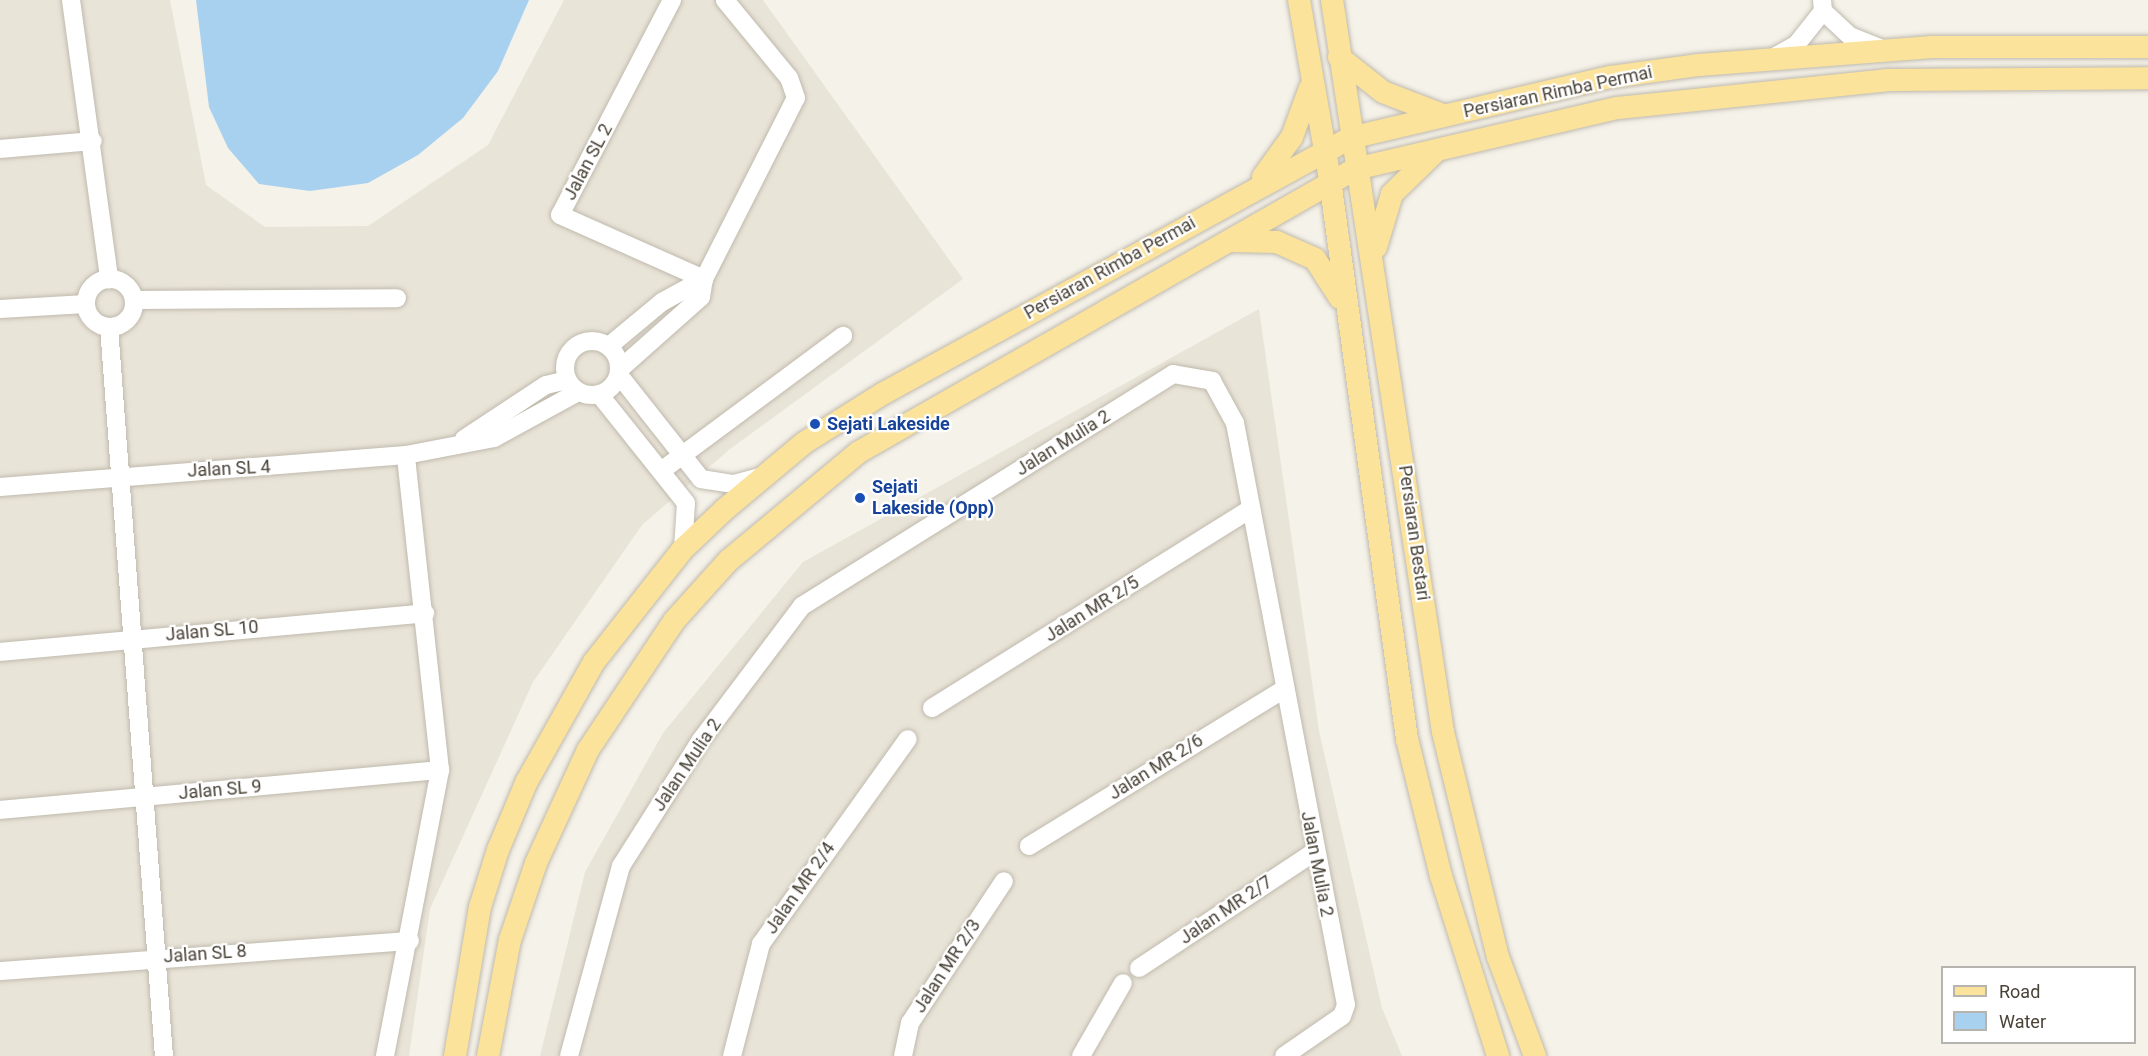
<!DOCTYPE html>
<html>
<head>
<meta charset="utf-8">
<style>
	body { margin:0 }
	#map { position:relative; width:2148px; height:1056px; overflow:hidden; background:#f5f2ea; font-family:Roboto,sans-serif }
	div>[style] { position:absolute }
	.residential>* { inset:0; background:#e9e4d8 }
	.water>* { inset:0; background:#a8d1f0 }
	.roads { filter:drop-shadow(0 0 2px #c0baad) drop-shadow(0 0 2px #c0baad) }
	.minor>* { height:18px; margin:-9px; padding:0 9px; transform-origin:9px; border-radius:9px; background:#fff }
	.minor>.ring { margin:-9px; padding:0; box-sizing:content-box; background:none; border:18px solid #fff; border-radius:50% }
	.major>* { height:22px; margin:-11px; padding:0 11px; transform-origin:11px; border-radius:11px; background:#fce39c }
	.dots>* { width:16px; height:16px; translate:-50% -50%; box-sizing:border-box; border:3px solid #fff; border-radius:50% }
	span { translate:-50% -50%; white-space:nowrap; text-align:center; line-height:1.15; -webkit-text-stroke:4.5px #fff; paint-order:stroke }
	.street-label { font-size:18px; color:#494338 }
	.transit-label { font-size:18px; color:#164399; font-weight:700 }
	.left { translate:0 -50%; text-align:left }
	.legend { position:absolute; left:1941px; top:966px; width:195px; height:78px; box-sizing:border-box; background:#fff; border:2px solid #b6b4af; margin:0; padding:8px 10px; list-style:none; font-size:18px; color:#494338 }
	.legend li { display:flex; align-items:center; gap:12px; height:30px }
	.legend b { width:30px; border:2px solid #b6b4af }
</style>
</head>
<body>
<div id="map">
	<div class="residential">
		<div style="clip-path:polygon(0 0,170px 0,206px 185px,265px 227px,368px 226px,488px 145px,564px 0,763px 0,963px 279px,730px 449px,642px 525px,533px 682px,430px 909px,409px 1056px,0 1056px)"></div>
		<div style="clip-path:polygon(1259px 309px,1319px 731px,1382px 1008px,1402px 1056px,540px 1056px,585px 872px,663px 733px,803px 562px)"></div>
	</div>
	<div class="water">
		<div style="clip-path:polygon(196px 0,529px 0,498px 71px,463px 118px,418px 155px,368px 183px,310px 191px,259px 184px,228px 148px,209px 107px)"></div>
	</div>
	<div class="roads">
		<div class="minor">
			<div style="left:71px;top:0;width:282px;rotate:82.2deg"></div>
			<div style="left:672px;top:0;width:242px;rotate:117.5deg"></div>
			<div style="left:560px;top:215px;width:158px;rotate:24deg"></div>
			<div style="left:1823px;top:11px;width:37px;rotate:43deg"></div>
			<div style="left:1850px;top:36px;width:35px;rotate:22deg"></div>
			<div style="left:1774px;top:57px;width:25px;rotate:-29deg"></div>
			<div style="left:1796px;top:45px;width:43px;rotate:-51.5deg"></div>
			<div style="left:1823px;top:11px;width:11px;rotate:-95deg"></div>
			<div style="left:0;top:149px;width:93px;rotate:-4.9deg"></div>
			<div class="ring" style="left:86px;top:279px;width:30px;height:30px"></div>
			<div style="left:134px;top:300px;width:263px;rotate:-0.4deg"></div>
			<div style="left:0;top:309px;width:86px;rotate:-3.3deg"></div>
			<div style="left:109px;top:327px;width:731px;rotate:85.69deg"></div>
			<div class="ring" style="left:565px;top:341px;width:36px;height:36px"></div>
			<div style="left:609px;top:346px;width:69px;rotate:-39.7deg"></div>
			<div style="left:662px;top:302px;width:48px;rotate:-28.7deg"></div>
			<div style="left:620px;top:369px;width:108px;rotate:-41.6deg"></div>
			<div style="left:701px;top:297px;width:18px;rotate:-81deg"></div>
			<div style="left:704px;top:279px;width:203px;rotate:-63.1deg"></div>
			<div style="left:796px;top:98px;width:21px;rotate:-109deg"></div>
			<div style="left:789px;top:78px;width:101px;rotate:-129.4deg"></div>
			<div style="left:619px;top:375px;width:132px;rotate:51.7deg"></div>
			<div style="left:701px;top:479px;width:33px;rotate:9deg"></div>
			<div style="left:734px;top:484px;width:30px;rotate:-15deg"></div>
			<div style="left:599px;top:394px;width:139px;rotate:51.4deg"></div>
			<div style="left:686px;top:503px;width:46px;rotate:93.7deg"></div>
			<div style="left:464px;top:439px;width:98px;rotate:-33.4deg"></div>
			<div style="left:546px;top:385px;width:22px;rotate:-13deg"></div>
			<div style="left:661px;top:471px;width:227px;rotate:-36.6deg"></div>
			<div style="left:0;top:487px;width:407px;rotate:-4.5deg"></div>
			<div style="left:406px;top:455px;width:90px;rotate:-10.9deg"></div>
			<div style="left:494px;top:438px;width:96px;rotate:-28.7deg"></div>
			<div style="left:0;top:652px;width:427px;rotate:-5.2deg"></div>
			<div style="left:932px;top:708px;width:376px;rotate:-32deg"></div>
			<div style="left:0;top:810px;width:442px;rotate:-5.2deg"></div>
			<div style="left:1029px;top:846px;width:299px;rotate:-31.6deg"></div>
			<div style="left:1139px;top:968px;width:210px;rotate:-33.5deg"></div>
			<div style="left:0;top:971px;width:411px;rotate:-4.2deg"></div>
			<div style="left:385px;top:1056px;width:291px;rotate:-79.1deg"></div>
			<div style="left:440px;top:770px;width:317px;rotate:-96.2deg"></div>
			<div style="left:569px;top:1056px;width:197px;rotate:-74.7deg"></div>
			<div style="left:621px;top:866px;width:149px;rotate:-57.6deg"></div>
			<div style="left:701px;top:740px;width:168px;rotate:-53deg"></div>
			<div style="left:802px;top:606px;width:438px;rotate:-32deg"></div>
			<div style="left:1173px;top:374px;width:40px;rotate:10deg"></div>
			<div style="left:1212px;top:381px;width:48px;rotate:61.3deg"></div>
			<div style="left:1235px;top:423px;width:592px;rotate:79.2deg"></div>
			<div style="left:1346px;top:1005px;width:12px;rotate:110deg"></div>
			<div style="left:1342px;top:1016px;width:70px;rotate:145.4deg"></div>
			<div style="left:732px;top:1056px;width:116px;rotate:-75.5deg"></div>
			<div style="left:761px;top:944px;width:252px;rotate:-54.4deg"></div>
			<div style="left:903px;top:1056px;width:34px;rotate:-78deg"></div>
			<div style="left:910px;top:1023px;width:170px;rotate:-56.5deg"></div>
			<div style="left:1081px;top:1056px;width:84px;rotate:-60.1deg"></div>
		</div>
		<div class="major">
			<div style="left:1299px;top:0;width:183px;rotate:80.2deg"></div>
			<div style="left:1330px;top:180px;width:564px;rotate:82.16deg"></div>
			<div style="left:1407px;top:739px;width:141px;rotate:76.1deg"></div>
			<div style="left:1441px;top:876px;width:189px;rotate:72.4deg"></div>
			<div style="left:1332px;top:0;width:740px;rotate:81.38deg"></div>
			<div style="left:1443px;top:732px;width:232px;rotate:76.3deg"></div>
			<div style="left:1498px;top:957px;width:106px;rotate:69.5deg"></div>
			<div style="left:1339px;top:57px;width:56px;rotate:38.5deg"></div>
			<div style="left:1383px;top:92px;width:64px;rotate:21deg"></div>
			<div style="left:1263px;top:177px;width:49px;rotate:-54.1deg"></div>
			<div style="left:1292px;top:137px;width:52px;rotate:-69.8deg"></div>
			<div style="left:1231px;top:241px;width:46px;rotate:1.2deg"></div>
			<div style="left:1277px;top:242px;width:42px;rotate:24.1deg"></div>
			<div style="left:1315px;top:259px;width:46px;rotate:57.3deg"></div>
			<div style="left:1376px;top:247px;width:55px;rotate:-73.2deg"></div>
			<div style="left:1392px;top:194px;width:60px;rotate:-44.3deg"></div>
			<div style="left:455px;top:1056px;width:151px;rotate:-80.5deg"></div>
			<div style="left:480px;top:907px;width:60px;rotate:-72.5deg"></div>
			<div style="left:498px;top:850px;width:73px;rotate:-67.3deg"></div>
			<div style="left:526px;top:783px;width:139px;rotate:-60.7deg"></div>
			<div style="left:594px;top:662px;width:144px;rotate:-51.8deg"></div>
			<div style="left:683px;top:549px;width:57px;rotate:-43.6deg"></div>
			<div style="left:724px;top:510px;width:104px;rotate:-39.9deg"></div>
			<div style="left:804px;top:443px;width:94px;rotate:-32deg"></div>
			<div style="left:884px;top:393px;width:531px;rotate:-28.69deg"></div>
			<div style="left:1350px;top:138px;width:268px;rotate:-13.2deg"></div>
			<div style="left:1611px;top:77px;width:89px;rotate:-7.8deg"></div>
			<div style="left:1699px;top:65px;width:234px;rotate:-4.4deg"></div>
			<div style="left:1932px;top:47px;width:216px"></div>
			<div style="left:488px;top:1056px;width:118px;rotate:-79.3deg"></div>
			<div style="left:510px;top:940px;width:81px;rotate:-71.3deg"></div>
			<div style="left:536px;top:863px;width:124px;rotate:-65.3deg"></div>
			<div style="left:588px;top:750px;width:155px;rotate:-56.3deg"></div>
			<div style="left:674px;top:621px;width:81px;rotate:-48deg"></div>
			<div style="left:728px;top:561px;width:170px;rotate:-39.8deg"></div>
			<div style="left:859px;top:452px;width:571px;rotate:-29.71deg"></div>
			<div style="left:1355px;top:169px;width:270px;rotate:-13.1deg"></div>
			<div style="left:1618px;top:108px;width:270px;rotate:-5.9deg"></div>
			<div style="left:1887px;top:80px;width:261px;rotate:-0.4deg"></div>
		</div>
	</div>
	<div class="dots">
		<div style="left:815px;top:424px;background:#1a4fb4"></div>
		<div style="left:860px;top:498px;background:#1a4fb4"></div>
	</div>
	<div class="street-label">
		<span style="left:1558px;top:92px;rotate:-12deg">Persiaran Rimba Permai</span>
		<span style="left:588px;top:162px;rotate:-62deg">Jalan SL 2</span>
		<span style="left:1110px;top:268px;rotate:-29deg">Persiaran Rimba Permai</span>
		<span style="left:1063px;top:443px;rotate:-32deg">Jalan Mulia 2</span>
		<span style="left:229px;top:469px;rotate:-3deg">Jalan SL 4</span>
		<span style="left:1414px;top:533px;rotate:82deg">Persiaran Bestari</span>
		<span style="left:1092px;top:609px;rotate:-32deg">Jalan MR 2/5</span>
		<span style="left:212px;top:631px;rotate:-5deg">Jalan SL 10</span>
		<span style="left:687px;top:765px;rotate:-56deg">Jalan Mulia 2</span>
		<span style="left:1156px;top:767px;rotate:-32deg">Jalan MR 2/6</span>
		<span style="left:220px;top:790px;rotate:-5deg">Jalan SL 9</span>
		<span style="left:1317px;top:864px;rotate:79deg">Jalan Mulia 2</span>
		<span style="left:800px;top:888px;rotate:-55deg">Jalan MR 2/4</span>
		<span style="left:1226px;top:910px;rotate:-34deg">Jalan MR 2/7</span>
		<span style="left:205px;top:954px;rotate:-4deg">Jalan SL 8</span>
		<span style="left:947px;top:966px;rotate:-57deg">Jalan MR 2/3</span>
	</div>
	<div class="transit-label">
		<span class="left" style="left:827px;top:424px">Sejati Lakeside</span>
		<span class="left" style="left:872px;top:498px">Sejati<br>Lakeside (Opp)</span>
	</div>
	<ul class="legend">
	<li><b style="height:8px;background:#fce39c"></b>Road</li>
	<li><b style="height:16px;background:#a8d1f0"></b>Water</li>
	</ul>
</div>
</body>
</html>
